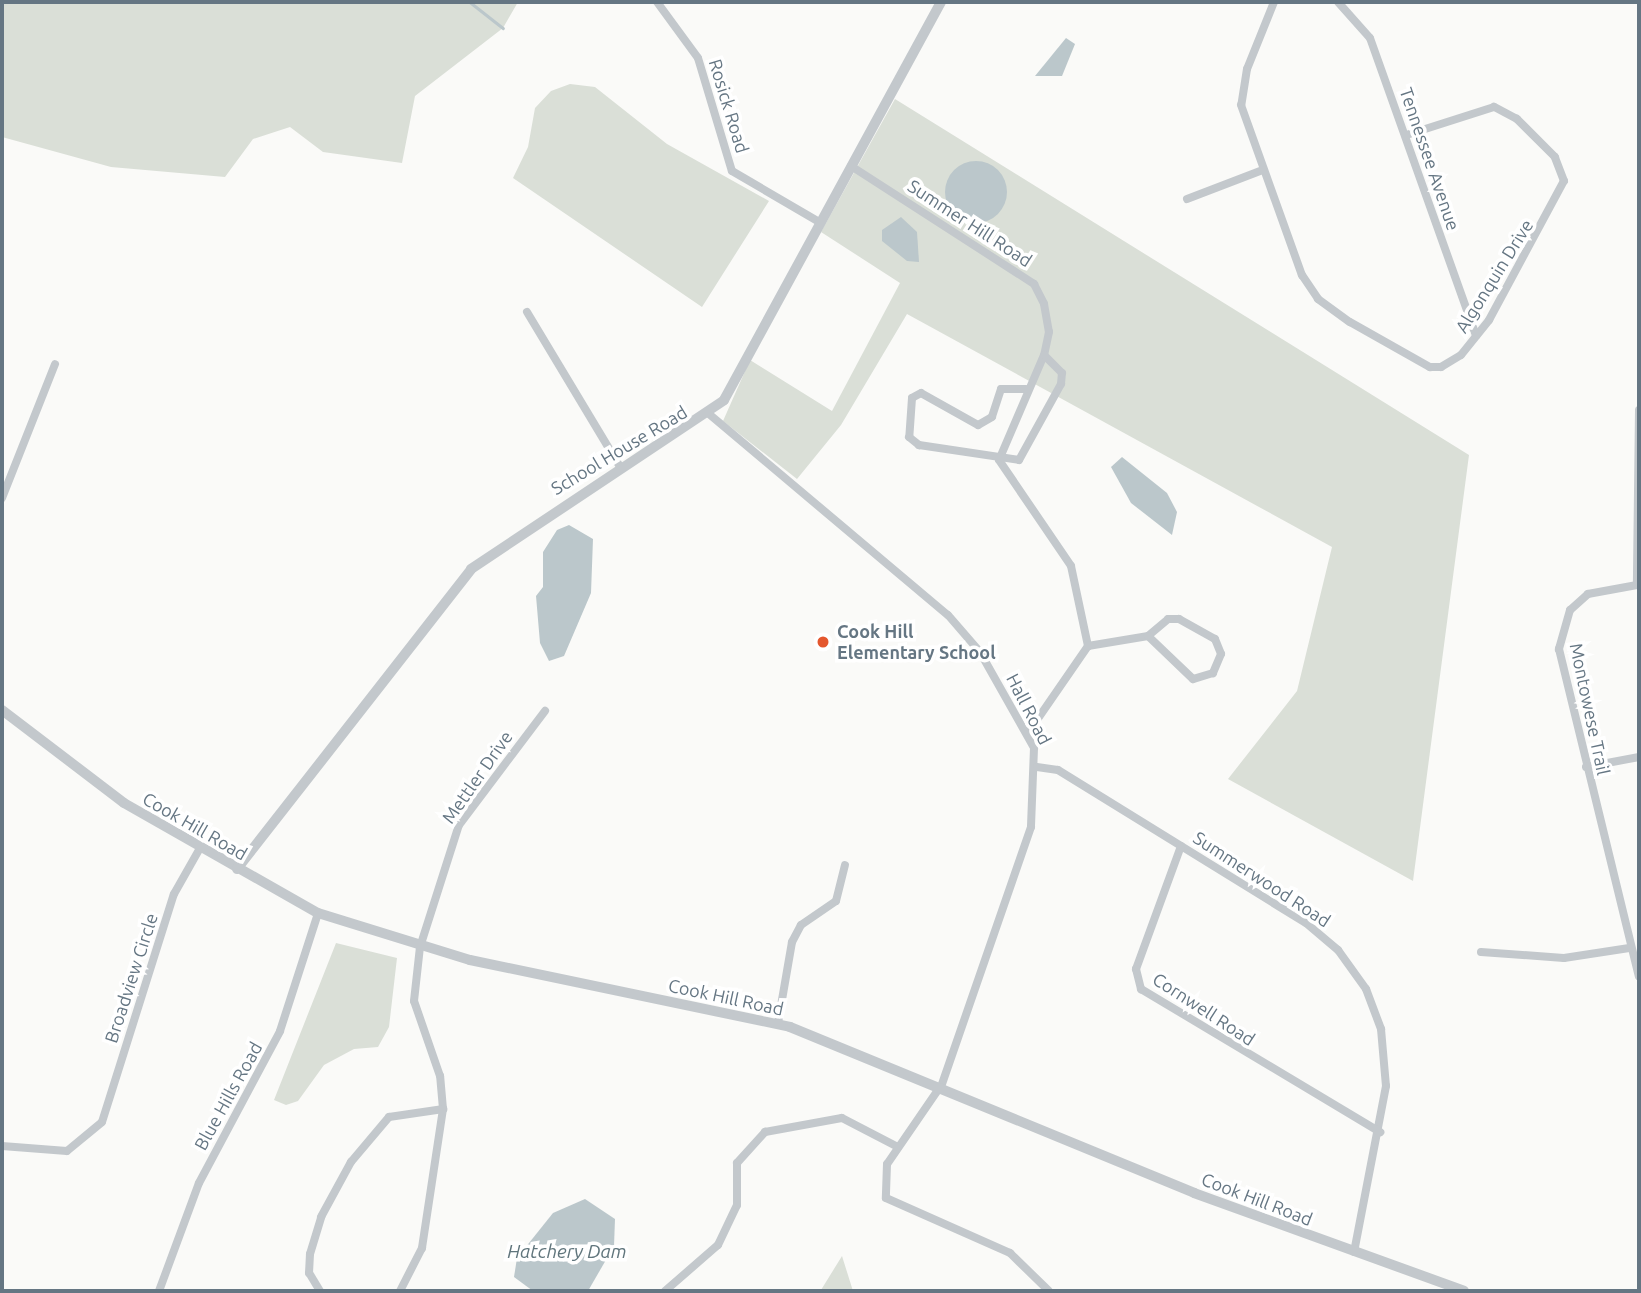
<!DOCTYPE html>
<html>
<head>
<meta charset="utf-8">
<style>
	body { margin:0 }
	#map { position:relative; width:1641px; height:1293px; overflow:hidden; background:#fafaf8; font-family:Ubuntu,sans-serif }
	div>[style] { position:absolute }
	.green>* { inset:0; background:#dadfd7 }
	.water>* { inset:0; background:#bbc7cb }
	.round { border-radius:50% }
	.stream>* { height:2.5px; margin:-1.25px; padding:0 1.25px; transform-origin:1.25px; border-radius:1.25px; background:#bbc7cb }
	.minor>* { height:8px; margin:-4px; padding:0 4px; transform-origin:4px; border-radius:4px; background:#c3c8cc }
	.tertiary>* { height:10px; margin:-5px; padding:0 5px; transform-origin:5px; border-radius:5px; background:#c3c8cc }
	.dots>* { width:19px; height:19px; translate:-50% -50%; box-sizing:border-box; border:4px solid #fff; border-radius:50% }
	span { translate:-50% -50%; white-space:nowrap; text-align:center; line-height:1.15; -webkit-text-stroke:7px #fff; paint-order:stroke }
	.street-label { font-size:18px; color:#657683 }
	.poi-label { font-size:18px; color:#657683; font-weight:700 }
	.left { translate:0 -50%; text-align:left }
	.water-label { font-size:19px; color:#60757c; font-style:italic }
	.frame { position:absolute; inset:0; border:4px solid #657683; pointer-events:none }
</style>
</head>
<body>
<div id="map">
	<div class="green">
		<div style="clip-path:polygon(2px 2px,518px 2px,503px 28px,415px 96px,402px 163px,323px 152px,290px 127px,253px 139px,225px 177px,111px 167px,2px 137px)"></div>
		<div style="clip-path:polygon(570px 84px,595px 87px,667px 144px,769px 201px,702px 307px,513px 178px,528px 147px,535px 108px,551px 91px)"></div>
		<div style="clip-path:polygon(895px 99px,1469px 455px,1413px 881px,1228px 779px,1297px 691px,1332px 547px,907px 314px,841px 425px,797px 479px,723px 421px,750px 360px,832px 411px,900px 283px,821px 232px)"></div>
		<div style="clip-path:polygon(336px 943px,397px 958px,389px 1027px,378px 1047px,354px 1049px,324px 1065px,298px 1101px,286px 1105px,274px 1100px)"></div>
		<div style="clip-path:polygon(842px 1256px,853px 1291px,820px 1291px,821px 1290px)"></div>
	</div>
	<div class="water">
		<div style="clip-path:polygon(1066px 38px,1075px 44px,1062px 76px,1035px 76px)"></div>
		<div class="round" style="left:945px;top:161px;width:62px;height:62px"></div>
		<div style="clip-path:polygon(901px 217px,917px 232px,919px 262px,907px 261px,882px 241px,882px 230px)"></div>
		<div style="clip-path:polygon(1122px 457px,1167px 493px,1177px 512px,1172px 535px,1131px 503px,1111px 467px)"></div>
		<div style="clip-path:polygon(569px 525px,593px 539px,591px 593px,564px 656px,549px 661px,540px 643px,536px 596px,543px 587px,543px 552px,557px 530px)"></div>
		<div style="clip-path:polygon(585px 1199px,615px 1219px,614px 1246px,588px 1291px,533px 1291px,514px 1277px,517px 1258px,553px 1213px)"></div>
	</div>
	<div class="stream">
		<div style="left:470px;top:2px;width:42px;rotate:38.2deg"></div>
	</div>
	<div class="minor">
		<div style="left:657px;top:2px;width:69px;rotate:53.8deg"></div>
		<div style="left:698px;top:58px;width:118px;rotate:73.3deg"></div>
		<div style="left:732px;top:171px;width:103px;rotate:30.3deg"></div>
		<div style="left:1274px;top:2px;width:72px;rotate:111.9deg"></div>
		<div style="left:1247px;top:69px;width:36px;rotate:99deg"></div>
		<div style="left:1241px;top:105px;width:181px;rotate:70.3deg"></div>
		<div style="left:1302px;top:275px;width:29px;rotate:56deg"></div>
		<div style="left:1318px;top:299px;width:39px;rotate:36deg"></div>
		<div style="left:1350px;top:322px;width:92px;rotate:29.4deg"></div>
		<div style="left:1430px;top:367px;width:11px"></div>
		<div style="left:1441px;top:367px;width:23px;rotate:-31deg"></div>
		<div style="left:1461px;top:355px;width:45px;rotate:-51.3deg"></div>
		<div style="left:1489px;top:320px;width:158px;rotate:-61.7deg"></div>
		<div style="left:1564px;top:181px;width:26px;rotate:-111deg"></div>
		<div style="left:1555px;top:157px;width:54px;rotate:-135deg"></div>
		<div style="left:1517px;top:119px;width:26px;rotate:-152deg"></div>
		<div style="left:1494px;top:107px;width:92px;rotate:162.3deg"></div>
		<div style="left:1338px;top:2px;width:48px;rotate:48.4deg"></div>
		<div style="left:1370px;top:38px;width:316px;rotate:70.4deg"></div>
		<div style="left:851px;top:166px;width:218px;rotate:32.8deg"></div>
		<div style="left:1034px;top:284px;width:22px;rotate:63deg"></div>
		<div style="left:1044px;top:304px;width:28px;rotate:80deg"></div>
		<div style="left:1049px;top:332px;width:24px;rotate:102deg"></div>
		<div style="left:1044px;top:355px;width:114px;rotate:113.2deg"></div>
		<div style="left:999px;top:460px;width:128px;rotate:55.8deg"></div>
		<div style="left:1071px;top:566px;width:82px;rotate:78deg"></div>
		<div style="left:1088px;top:646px;width:106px;rotate:124.6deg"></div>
		<div style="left:1187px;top:199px;width:81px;rotate:-20.9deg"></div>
		<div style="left:527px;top:312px;width:181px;rotate:59deg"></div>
		<div style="left:1026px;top:389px;width:25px;rotate:180deg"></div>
		<div style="left:1001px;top:389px;width:29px;rotate:108deg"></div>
		<div style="left:992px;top:417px;width:16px;rotate:150deg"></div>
		<div style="left:978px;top:425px;width:65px;rotate:-150.7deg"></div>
		<div style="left:921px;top:393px;width:10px;rotate:151deg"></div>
		<div style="left:912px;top:398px;width:39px;rotate:94deg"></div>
		<div style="left:909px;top:437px;width:13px;rotate:39deg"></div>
		<div style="left:919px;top:445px;width:101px;rotate:8.5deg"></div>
		<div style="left:1019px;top:460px;width:87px;rotate:-61.1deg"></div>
		<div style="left:1061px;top:384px;width:11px;rotate:-85deg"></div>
		<div style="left:1062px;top:373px;width:25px;rotate:-135deg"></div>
		<div style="left:1639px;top:410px;width:175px;rotate:90.7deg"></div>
		<div style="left:1637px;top:585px;width:50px;rotate:169.6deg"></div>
		<div style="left:1588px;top:594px;width:24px;rotate:138deg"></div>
		<div style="left:1570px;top:610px;width:41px;rotate:105.8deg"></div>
		<div style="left:1559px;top:649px;width:337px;rotate:76.3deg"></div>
		<div style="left:709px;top:414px;width:312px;rotate:40.1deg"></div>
		<div style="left:948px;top:615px;width:49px;rotate:49.1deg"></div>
		<div style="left:980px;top:652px;width:110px;rotate:60.6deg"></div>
		<div style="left:1034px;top:748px;width:79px;rotate:92.2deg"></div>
		<div style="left:1031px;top:827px;width:275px;rotate:109.1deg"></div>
		<div style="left:2px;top:498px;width:144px;rotate:-68.4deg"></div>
		<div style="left:1088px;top:646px;width:61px;rotate:-9.5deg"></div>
		<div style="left:1148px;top:636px;width:26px;rotate:-40deg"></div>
		<div style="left:1168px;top:619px;width:11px"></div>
		<div style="left:1179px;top:619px;width:41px;rotate:29.1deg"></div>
		<div style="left:1215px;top:639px;width:16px;rotate:68deg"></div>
		<div style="left:1221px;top:654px;width:21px;rotate:113deg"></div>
		<div style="left:1213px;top:673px;width:21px;rotate:163deg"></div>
		<div style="left:1193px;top:679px;width:62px;rotate:-136.3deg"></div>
		<div style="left:1037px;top:767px;width:21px;rotate:8deg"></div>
		<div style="left:1058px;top:770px;width:291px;rotate:31.7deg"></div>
		<div style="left:1306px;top:923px;width:42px;rotate:40.2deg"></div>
		<div style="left:1338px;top:950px;width:48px;rotate:54.3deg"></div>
		<div style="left:1366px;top:989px;width:43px;rotate:69.4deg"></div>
		<div style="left:1381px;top:1029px;width:57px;rotate:85deg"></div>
		<div style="left:1386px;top:1086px;width:169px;rotate:100.9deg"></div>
		<div style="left:1586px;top:767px;width:54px;rotate:-10.7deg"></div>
		<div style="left:1181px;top:846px;width:131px;rotate:110.1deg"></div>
		<div style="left:1136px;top:969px;width:21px;rotate:76deg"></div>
		<div style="left:1141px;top:989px;width:279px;rotate:30.9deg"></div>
		<div style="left:1481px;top:952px;width:83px;rotate:4.1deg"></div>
		<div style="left:1564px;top:958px;width:66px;rotate:-8.7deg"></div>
		<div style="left:778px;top:1023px;width:82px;rotate:-80.2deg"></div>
		<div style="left:792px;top:942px;width:19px;rotate:-62deg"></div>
		<div style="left:801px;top:925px;width:42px;rotate:-34.4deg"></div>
		<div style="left:836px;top:901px;width:37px;rotate:-76deg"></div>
		<div style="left:940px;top:1087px;width:93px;rotate:124.5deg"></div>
		<div style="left:887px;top:1164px;width:34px;rotate:92deg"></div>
		<div style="left:886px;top:1198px;width:136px;rotate:23.9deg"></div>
		<div style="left:1010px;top:1253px;width:54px;rotate:44.3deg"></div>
		<div style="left:443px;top:1109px;width:33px;rotate:-95deg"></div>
		<div style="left:440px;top:1076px;width:79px;rotate:-109.1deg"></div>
		<div style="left:414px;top:1001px;width:54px;rotate:-83.7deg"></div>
		<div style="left:420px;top:947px;width:128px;rotate:-72.3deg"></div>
		<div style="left:459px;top:825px;width:143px;rotate:-53deg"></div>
		<div style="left:2px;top:1146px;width:65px;rotate:4.4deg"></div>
		<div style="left:67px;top:1151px;width:45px;rotate:-39.6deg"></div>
		<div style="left:102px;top:1122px;width:239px;rotate:-72.5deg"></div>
		<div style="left:174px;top:894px;width:53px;rotate:-60.5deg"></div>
		<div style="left:159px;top:1291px;width:115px;rotate:-69.7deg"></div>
		<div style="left:199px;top:1183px;width:172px;rotate:-61.9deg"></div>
		<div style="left:280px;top:1031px;width:124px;rotate:-72.1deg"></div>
		<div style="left:320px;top:1291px;width:21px;rotate:-121deg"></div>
		<div style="left:309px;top:1273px;width:19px;rotate:-87deg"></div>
		<div style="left:310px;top:1254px;width:39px;rotate:-73deg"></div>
		<div style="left:321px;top:1217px;width:63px;rotate:-61.4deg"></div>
		<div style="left:351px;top:1162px;width:59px;rotate:-49.8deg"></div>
		<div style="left:389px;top:1117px;width:55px;rotate:-8.4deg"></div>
		<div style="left:443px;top:1109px;width:141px;rotate:98.6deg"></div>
		<div style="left:422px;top:1248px;width:48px;rotate:117.1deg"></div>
		<div style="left:665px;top:1291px;width:70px;rotate:-41deg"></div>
		<div style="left:718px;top:1245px;width:44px;rotate:-64.6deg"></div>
		<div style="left:737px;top:1205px;width:42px;rotate:-90deg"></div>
		<div style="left:737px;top:1163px;width:42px;rotate:-47.9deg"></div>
		<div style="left:765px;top:1132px;width:78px;rotate:-10.3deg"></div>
		<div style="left:842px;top:1118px;width:63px;rotate:27.4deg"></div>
	</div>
	<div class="tertiary">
		<div style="left:2px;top:710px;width:153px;rotate:37.3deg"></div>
		<div style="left:124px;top:803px;width:223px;rotate:29.6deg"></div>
		<div style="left:318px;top:913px;width:159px;rotate:17.2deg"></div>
		<div style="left:470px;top:960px;width:327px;rotate:11.8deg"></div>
		<div style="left:790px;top:1027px;width:437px;rotate:22.3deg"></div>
		<div style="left:1194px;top:1193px;width:287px;rotate:19.9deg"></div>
		<div style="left:237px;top:869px;width:380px;rotate:-52deg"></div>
		<div style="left:471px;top:569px;width:304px;rotate:-33.7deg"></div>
		<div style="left:724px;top:400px;width:453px;rotate:-61.4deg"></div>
	</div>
	<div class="dots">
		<div style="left:823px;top:642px;background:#e4572e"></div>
	</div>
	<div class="street-label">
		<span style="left:729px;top:106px;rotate:73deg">Rosick Road</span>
		<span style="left:1430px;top:159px;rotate:71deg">Tennessee Avenue</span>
		<span style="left:970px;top:223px;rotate:33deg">Summer Hill Road</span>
		<span style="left:1494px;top:276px;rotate:-58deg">Algonquin Drive</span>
		<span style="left:619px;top:450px;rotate:-31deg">School House Road</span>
		<span style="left:1029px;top:709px;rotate:63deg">Hall Road</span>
		<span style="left:1590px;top:709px;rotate:78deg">Montowese Trail</span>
		<span style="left:477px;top:777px;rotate:-55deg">Mettler Drive</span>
		<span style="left:195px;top:826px;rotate:30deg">Cook Hill Road</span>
		<span style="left:1262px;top:879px;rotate:33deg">Summerwood Road</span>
		<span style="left:131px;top:978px;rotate:-72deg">Broadview Circle</span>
		<span style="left:726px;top:997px;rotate:12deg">Cook Hill Road</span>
		<span style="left:1204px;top:1009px;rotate:33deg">Cornwell Road</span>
		<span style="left:228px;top:1096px;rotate:-61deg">Blue Hills Road</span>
		<span style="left:1257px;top:1199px;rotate:21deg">Cook Hill Road</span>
	</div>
	<div class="poi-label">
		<span class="left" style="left:837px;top:642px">Cook Hill<br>Elementary School</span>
	</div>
	<div class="water-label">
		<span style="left:567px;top:1252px">Hatchery Dam</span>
	</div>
	<div class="frame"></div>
</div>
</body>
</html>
